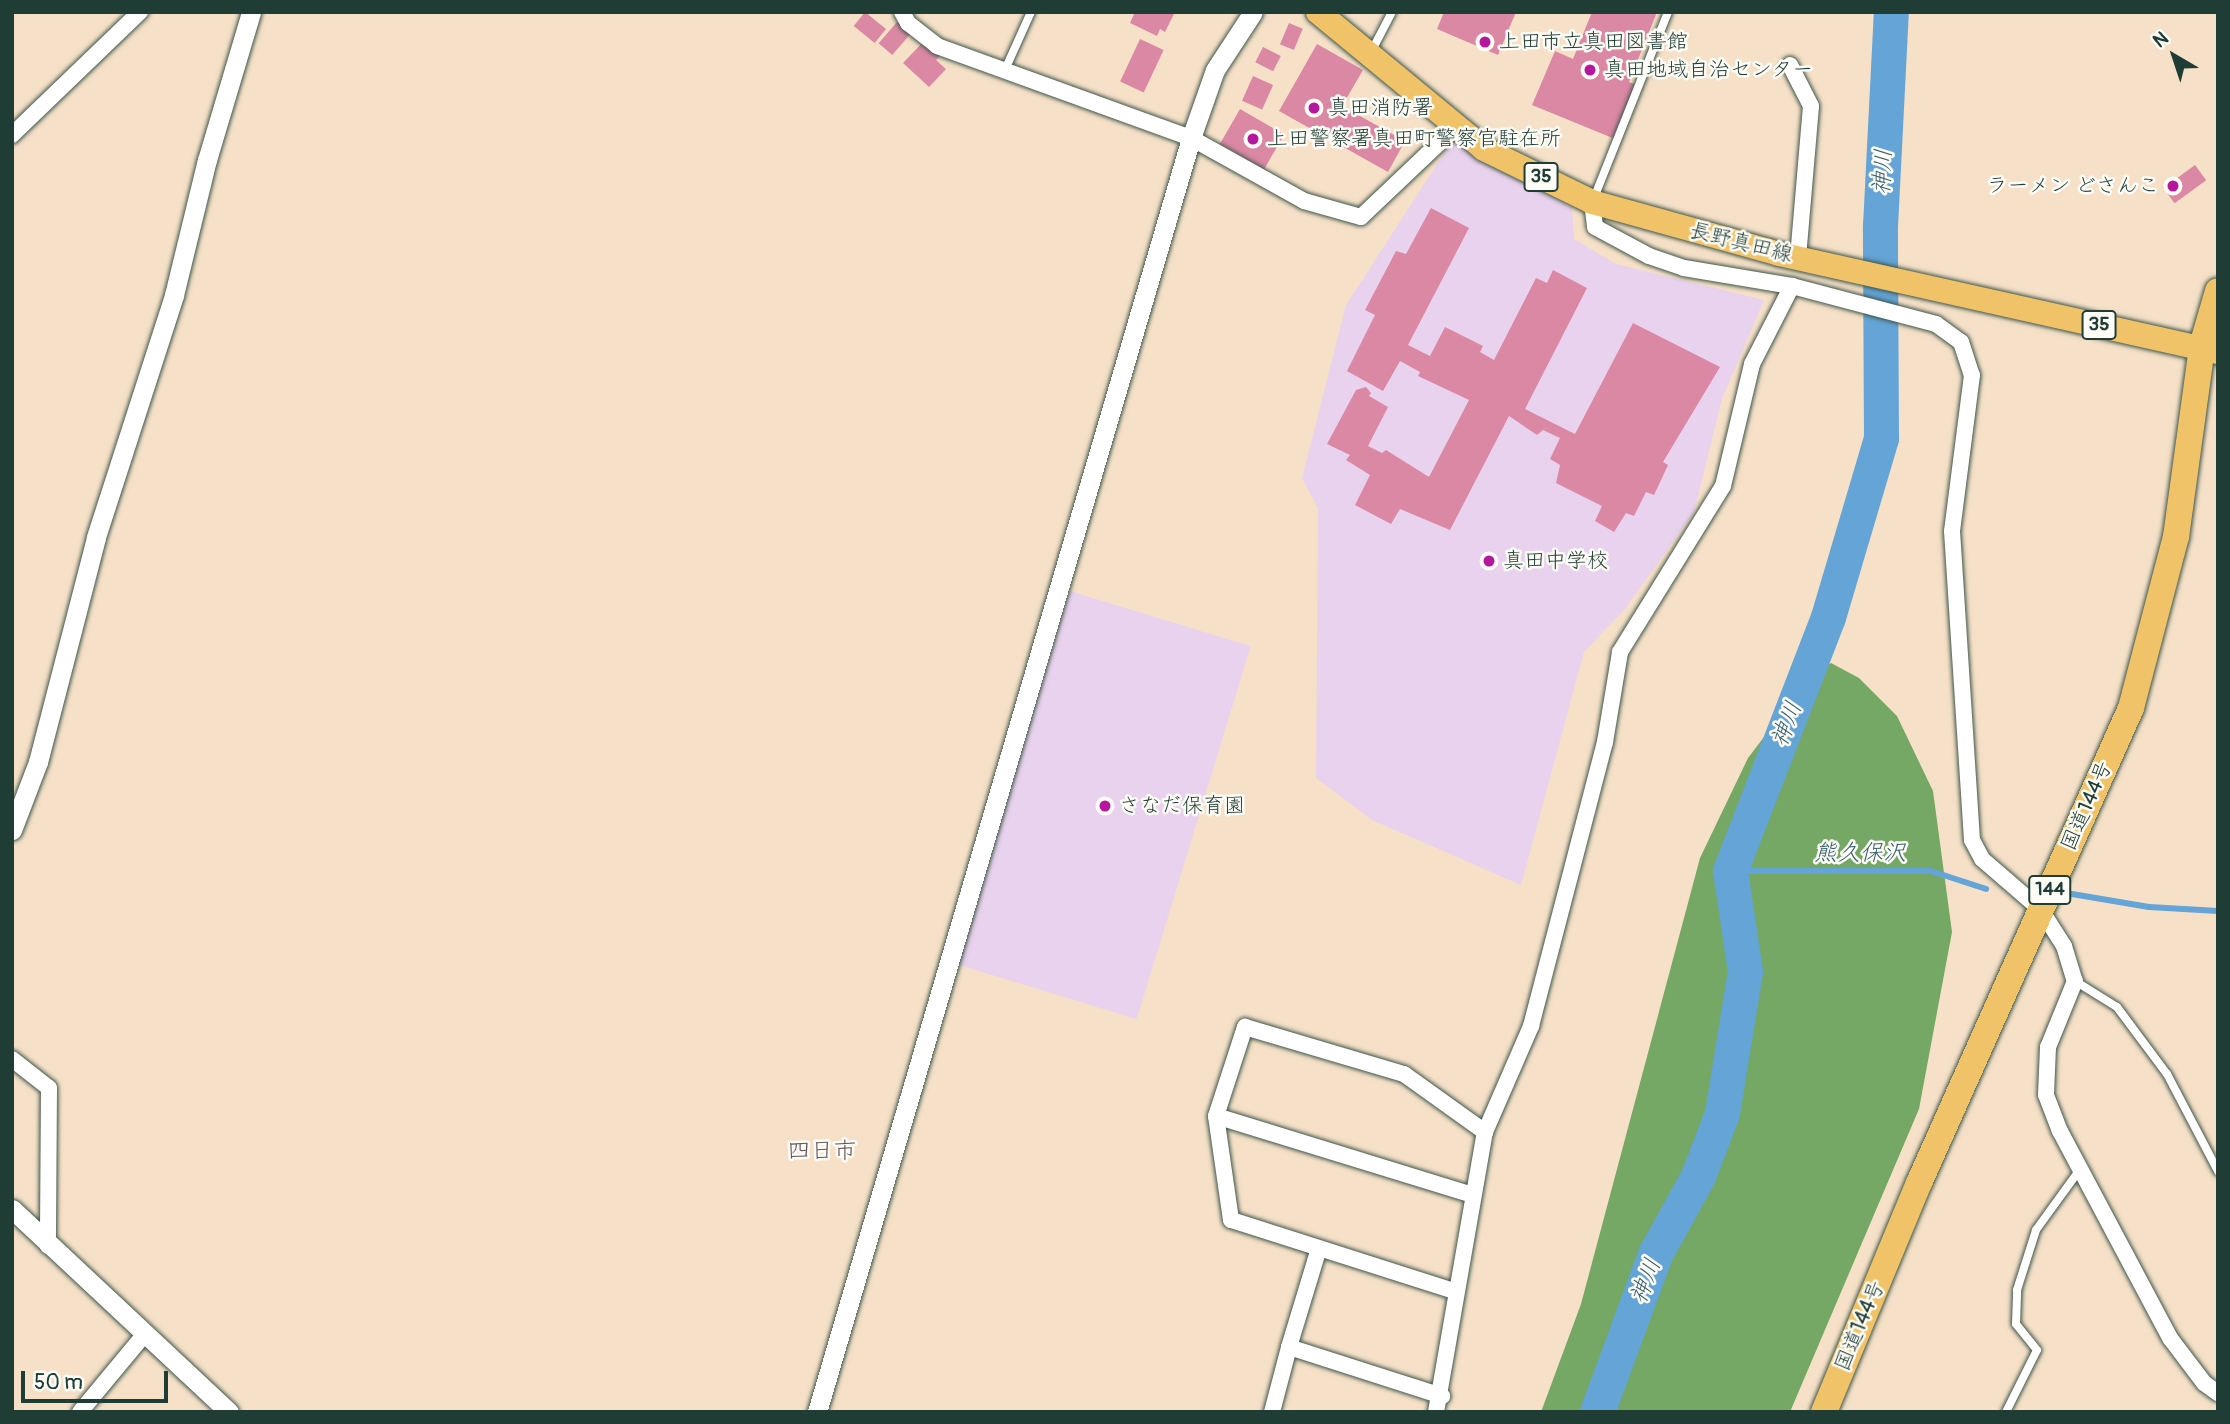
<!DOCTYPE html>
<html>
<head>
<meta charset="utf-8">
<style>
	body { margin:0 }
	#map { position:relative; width:2230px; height:1424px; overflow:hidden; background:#f6e1c8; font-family:Pangolin,"Klee One",sans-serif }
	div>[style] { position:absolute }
	.built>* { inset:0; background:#e9d2ed; transform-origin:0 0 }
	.forest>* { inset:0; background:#74a864 }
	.stream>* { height:6px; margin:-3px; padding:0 3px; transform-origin:3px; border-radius:3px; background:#64a4d7 }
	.river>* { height:35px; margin:-17.5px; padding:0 17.5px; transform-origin:17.5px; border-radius:17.5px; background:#64a4d7 }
	.building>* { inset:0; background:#db88a5; transform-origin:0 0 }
	.roads { filter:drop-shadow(0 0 2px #3f564a) drop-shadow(0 0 2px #3f564a) }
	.service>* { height:8px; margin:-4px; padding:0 4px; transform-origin:4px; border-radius:4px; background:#fff }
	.minor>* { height:16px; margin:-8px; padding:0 8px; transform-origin:8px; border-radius:8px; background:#fff }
	.tertiary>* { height:19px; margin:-9.5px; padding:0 9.5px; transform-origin:9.5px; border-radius:9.5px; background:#fff }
	.primary>* { height:24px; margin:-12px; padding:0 12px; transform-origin:12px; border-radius:12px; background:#f1c369 }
	.trunk>* { height:26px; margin:-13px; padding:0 13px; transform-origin:13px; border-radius:13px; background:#f1c369 }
	.dots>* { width:19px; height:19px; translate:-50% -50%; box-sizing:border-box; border:4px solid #fdfcf7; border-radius:50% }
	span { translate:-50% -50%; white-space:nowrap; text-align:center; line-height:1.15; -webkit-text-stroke:5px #fdfcf7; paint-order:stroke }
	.shield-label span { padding:2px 5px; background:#fdfcf7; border:2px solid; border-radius:5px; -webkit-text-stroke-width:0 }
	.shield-label { font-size:19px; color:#1f3d34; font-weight:700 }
	.poi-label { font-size:21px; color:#1f3d34 }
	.left { translate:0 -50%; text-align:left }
	.right { translate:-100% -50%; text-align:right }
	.street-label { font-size:21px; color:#1f3d34 }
	.water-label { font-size:23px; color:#37616d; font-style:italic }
	.neighbourhood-label { font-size:23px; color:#61575c }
	.frame { position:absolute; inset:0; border:14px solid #1f3d34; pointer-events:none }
	.north { position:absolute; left:2139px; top:21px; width:70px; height:70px; -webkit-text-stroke:5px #fdfcf7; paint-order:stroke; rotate:321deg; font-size:19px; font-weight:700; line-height:28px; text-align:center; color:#1f3d34 }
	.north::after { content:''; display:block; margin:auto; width:24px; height:32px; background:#1f3d34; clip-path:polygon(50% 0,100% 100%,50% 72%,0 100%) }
	.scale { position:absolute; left:21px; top:1371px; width:147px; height:32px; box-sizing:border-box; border:4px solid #1f3d34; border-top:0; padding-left:9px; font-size:21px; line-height:24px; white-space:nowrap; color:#1f3d34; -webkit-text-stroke:5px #fdfcf7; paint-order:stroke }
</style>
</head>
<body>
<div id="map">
	<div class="built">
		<div style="clip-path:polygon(1452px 141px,1572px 208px,1574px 239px,1616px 264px,1764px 300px,1722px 399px,1694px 512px,1625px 609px,1584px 652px,1521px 885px,1372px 820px,1316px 778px,1318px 508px,1302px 478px,1346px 305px)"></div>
		<div style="left:1070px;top:591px;width:189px;height:390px;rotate:17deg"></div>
	</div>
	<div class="forest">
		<div style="clip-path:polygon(1831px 663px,1859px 678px,1897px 716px,1933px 791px,1952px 932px,1919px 1109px,1790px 1412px,1541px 1412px,1581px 1304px,1700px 858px,1748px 758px,1809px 678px)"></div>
	</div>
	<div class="stream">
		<div style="left:1730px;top:871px;width:201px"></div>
		<div style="left:1931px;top:871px;width:58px;rotate:18.1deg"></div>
		<div style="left:2072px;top:894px;width:78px;rotate:9.6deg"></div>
		<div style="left:2149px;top:907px;width:69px;rotate:3.3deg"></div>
	</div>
	<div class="river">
		<div style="left:1597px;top:1412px;width:168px;rotate:-69.8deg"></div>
		<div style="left:1655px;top:1254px;width:89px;rotate:-61.1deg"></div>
		<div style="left:1698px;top:1176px;width:67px;rotate:-69.1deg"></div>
		<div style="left:1722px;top:1113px;width:144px;rotate:-80.8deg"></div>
		<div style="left:1745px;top:971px;width:101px;rotate:-98.5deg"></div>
		<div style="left:1730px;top:871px;width:272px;rotate:-68.9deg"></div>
		<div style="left:1828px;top:617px;width:187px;rotate:-73.5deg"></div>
		<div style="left:1881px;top:438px;width:212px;rotate:-90.3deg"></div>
		<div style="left:1880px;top:226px;width:214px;rotate:-87.1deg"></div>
	</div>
	<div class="building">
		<div style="left:865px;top:12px;width:27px;height:18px;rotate:39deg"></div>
		<div style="clip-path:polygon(1135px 12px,1175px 12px,1165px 32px,1160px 29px,1157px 36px,1130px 23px)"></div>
		<div style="clip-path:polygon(1444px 12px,1516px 12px,1498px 55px,1437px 29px)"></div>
		<div style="clip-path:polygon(1592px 12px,1657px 12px,1629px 82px,1637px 85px,1615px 139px,1532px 105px,1555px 51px,1573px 59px)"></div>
		<div style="left:897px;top:22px;width:18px;height:28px;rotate:41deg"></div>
		<div style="left:1289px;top:23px;width:15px;height:23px;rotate:23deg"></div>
		<div style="left:1140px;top:39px;width:26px;height:47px;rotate:25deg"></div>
		<div style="clip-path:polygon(925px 40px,941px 55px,936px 60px,946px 69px,929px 87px,903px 63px)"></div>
		<div style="clip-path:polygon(1317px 44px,1363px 70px,1342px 106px,1405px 141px,1388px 172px,1279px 111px)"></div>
		<div style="left:1263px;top:47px;width:20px;height:17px;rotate:27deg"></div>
		<div style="left:1253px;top:76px;width:22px;height:27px;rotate:24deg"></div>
		<div style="left:1240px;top:109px;width:51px;height:40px;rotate:30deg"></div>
		<div style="left:2195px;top:165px;width:19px;height:39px;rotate:54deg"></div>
		<div style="clip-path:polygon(1431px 208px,1469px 228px,1408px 345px,1430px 356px,1445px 327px,1483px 346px,1480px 352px,1494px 360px,1536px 278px,1547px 283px,1553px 270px,1587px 288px,1525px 409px,1575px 434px,1633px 323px,1720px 367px,1663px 462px,1668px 465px,1654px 495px,1646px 492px,1634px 516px,1626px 513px,1614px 532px,1595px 521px,1602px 506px,1556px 483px,1560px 465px,1550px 459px,1560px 438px,1543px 430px,1537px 435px,1509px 416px,1450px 530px,1400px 509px,1391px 524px,1355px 505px,1370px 475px,1346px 460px,1350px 455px,1327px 444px,1356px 390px,1366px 387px,1371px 393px,1369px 396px,1388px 407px,1368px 446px,1382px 453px,1386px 450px,1429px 477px,1469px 400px,1418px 376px,1420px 372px,1400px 361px,1383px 391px,1347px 371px,1375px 315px,1365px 310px,1396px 251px,1406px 254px)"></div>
	</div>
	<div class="roads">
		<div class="service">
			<div style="left:1371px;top:52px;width:45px;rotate:-62.3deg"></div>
			<div style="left:1004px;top:72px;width:66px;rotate:-65.8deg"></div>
			<div style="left:1594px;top:198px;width:200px;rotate:-68.3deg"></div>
			<div style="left:2075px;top:981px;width:49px;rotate:31.8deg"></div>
			<div style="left:2117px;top:1007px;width:84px;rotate:53.3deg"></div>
			<div style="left:2167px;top:1074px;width:110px;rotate:62.3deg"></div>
			<div style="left:2006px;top:1412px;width:69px;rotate:-63.4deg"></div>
			<div style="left:2037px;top:1350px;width:33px;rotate:-129deg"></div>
			<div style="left:2016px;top:1324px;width:34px;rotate:-88deg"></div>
			<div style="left:2017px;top:1290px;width:63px;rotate:-72.4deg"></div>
			<div style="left:2036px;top:1230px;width:77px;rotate:-54deg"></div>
		</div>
		<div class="minor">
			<div style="left:902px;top:12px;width:13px;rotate:61deg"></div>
			<div style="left:908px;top:23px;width:37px;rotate:38deg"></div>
			<div style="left:937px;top:46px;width:270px;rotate:19.9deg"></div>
			<div style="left:1191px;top:138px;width:129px;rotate:29.1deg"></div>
			<div style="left:1304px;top:201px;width:59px;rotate:15.7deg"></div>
			<div style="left:1361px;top:217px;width:132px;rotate:-43.5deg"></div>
			<div style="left:1790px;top:65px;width:46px;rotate:62.9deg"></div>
			<div style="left:1811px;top:106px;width:141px;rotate:94.9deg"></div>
			<div style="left:12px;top:135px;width:178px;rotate:-43.9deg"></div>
			<div style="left:1592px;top:202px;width:25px;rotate:83deg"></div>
			<div style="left:1595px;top:227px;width:61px;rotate:28.2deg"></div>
			<div style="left:1649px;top:256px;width:37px;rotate:19deg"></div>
			<div style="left:1684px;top:268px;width:109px;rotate:9.5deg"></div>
			<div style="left:1792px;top:286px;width:149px;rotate:14.8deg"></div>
			<div style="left:1936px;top:324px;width:31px;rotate:36deg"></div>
			<div style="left:1961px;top:342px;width:35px;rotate:72deg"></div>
			<div style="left:1972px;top:375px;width:157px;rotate:97.3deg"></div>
			<div style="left:1952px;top:531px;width:310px;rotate:86.3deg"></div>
			<div style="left:1972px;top:840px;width:21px;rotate:62deg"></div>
			<div style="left:1982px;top:859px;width:78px;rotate:40.8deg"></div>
			<div style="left:2041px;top:910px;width:43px;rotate:57.4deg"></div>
			<div style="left:2064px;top:946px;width:37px;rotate:73deg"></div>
			<div style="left:2075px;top:981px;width:71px;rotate:112.2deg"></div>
			<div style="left:2048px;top:1047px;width:48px;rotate:92.4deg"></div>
			<div style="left:2046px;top:1095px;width:39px;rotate:69deg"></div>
			<div style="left:2060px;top:1131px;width:234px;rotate:62deg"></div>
			<div style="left:2170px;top:1338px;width:56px;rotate:52.9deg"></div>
			<div style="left:2204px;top:1383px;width:17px;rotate:36deg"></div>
			<div style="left:12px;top:1059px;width:47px;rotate:38.1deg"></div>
			<div style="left:49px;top:1088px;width:158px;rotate:90.4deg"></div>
			<div style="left:1216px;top:1116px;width:269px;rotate:17.1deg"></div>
			<div style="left:1454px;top:1291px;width:234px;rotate:-162.3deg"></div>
			<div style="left:1231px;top:1220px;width:105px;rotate:-98.2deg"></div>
			<div style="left:1216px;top:1116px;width:94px;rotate:-72deg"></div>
			<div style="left:1245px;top:1027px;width:166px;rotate:16.5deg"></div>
			<div style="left:1404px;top:1074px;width:100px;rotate:35.6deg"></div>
			<div style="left:1289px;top:1347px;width:103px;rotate:-73.1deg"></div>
			<div style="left:80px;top:1412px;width:99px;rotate:-50.3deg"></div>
			<div style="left:1272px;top:1412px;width:67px;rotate:-75.3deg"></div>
			<div style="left:1289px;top:1347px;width:161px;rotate:17.8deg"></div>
			<div style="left:1436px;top:1412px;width:284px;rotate:-80.1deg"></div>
			<div style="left:1485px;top:1132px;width:116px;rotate:-66.5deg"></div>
			<div style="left:1531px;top:1026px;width:293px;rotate:-75.4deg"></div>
			<div style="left:1605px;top:742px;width:91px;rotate:-80.5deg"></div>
			<div style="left:1620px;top:652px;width:195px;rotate:-58.2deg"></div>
			<div style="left:1723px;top:486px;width:125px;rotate:-76.6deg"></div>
			<div style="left:1752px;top:364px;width:88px;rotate:-62.9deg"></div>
		</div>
		<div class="tertiary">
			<div style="left:12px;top:830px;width:73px;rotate:-69.1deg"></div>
			<div style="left:38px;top:762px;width:232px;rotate:-75.5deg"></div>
			<div style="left:96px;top:537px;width:254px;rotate:-72.1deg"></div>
			<div style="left:174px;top:295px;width:139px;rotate:-76.3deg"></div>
			<div style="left:207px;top:160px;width:154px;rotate:-73.4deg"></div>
			<div style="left:12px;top:1209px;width:297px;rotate:43.1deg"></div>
			<div style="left:817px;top:1412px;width:1328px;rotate:-73.64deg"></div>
			<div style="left:1191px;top:138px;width:72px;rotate:-70.6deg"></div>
			<div style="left:1215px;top:70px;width:69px;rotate:-56.8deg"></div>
		</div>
		<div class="primary">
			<div style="left:1318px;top:12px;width:215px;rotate:39.5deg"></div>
			<div style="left:1484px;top:149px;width:120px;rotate:26.1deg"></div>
			<div style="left:1592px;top:202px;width:194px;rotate:15.5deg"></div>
			<div style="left:1779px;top:254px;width:450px;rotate:12.6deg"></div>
		</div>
		<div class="trunk">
			<div style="left:1824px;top:1412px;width:248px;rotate:-67.5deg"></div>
			<div style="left:1919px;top:1183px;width:520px;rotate:-65.95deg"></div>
			<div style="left:2131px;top:708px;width:177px;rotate:-75.3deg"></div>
			<div style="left:2176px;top:537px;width:193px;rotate:-82.2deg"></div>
			<div style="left:2202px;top:346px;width:57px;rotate:-73.8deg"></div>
		</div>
	</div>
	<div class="dots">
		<div style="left:1485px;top:42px;background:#b5179e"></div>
		<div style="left:1590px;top:70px;background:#b5179e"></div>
		<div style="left:1314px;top:108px;background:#b5179e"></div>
		<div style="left:1253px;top:139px;background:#b5179e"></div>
		<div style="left:2173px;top:186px;background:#b5179e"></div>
		<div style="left:1489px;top:561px;background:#b5179e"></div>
		<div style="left:1105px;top:806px;background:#b5179e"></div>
	</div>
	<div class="shield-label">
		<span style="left:1541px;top:177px">35</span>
		<span style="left:2099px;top:325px">35</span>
		<span style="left:2050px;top:890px">144</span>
	</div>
	<div class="poi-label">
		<span class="left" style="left:1499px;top:42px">上田市立真田図書館</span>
		<span class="left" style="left:1604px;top:70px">真田地域自治センター</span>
		<span class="left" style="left:1328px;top:108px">真田消防署</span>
		<span class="left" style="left:1267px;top:139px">上田警察署真田町警察官駐在所</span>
		<span class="right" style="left:2159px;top:186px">ラーメン どさんこ</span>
		<span class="left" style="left:1503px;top:561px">真田中学校</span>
		<span class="left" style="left:1119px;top:806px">さなだ保育園</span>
	</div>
	<div class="street-label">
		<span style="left:1741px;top:243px;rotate:14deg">長野真田線</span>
		<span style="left:2087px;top:806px;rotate:-66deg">国道144号</span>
		<span style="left:1860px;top:1326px;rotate:-67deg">国道144号</span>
	</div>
	<div class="water-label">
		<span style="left:1883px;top:172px;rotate:-87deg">神川</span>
		<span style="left:1787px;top:724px;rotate:-69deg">神川</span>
		<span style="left:1860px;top:853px">熊久保沢</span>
		<span style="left:1646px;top:1281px;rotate:-69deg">神川</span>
	</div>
	<div class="neighbourhood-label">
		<span style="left:822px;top:1151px">四日市</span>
	</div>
	<div class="frame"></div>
	<div class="north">N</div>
	<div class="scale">50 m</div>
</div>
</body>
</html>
